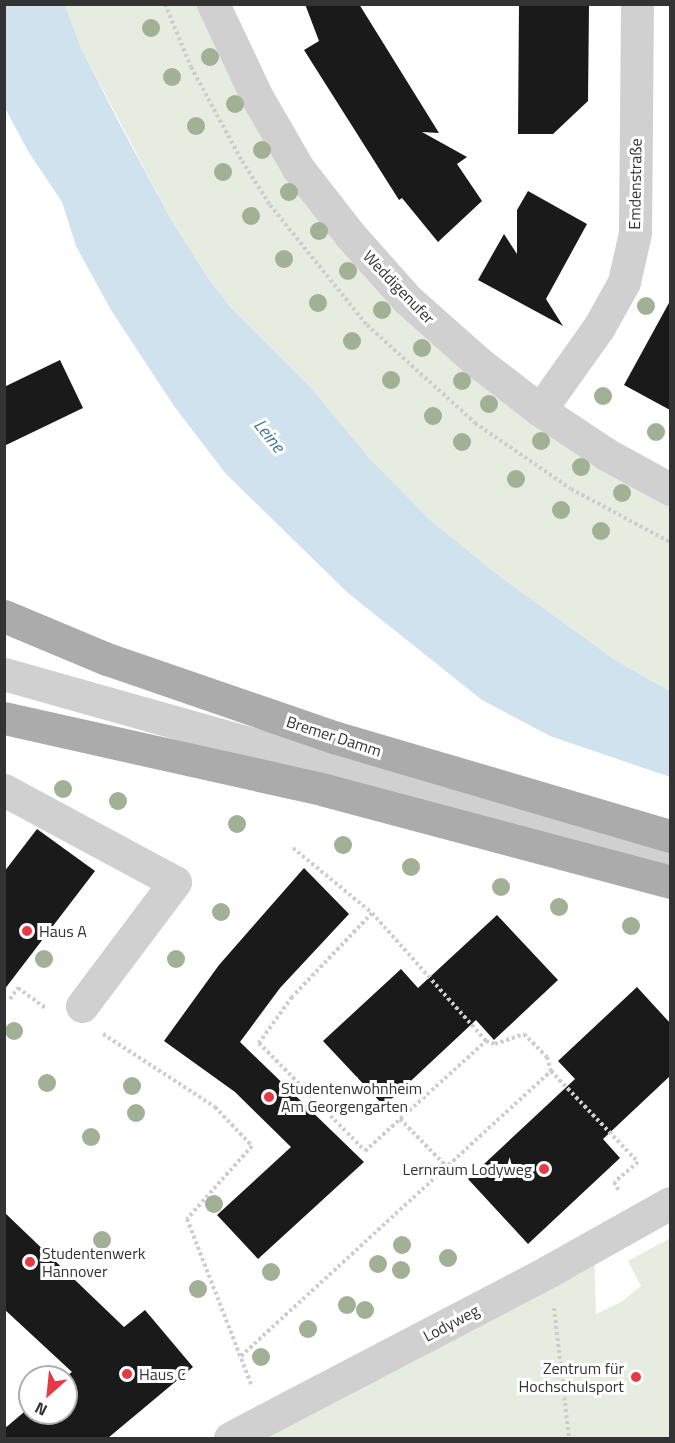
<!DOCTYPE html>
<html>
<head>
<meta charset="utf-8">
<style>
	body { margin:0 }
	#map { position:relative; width:675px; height:1443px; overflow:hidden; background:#fff; font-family:"Titillium Web",sans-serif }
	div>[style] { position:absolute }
	.green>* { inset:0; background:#e6ecdf }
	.water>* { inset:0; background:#cfe2ee }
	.building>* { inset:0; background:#1a1a1a }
	.path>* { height:4px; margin-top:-2px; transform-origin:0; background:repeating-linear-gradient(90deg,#cdcdcd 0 3px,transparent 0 6px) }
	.minor>* { height:33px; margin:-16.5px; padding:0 16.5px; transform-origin:16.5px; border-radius:16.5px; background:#d0d0d0 }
	.major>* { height:33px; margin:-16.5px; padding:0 16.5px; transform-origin:16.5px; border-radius:16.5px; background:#ababab }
	.trees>* { width:18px; height:18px; margin:-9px; border-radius:50%; background:#a2b095 }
	.dots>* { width:16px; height:16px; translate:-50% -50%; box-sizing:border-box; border:3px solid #fff; border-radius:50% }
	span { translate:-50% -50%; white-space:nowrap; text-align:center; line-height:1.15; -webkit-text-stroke:6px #fff; paint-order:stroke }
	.street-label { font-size:16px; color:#333 }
	.poi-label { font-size:16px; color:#333 }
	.left { translate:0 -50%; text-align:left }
	.right { translate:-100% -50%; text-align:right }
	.water-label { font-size:18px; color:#3f7597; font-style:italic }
	.frame { position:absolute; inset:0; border:6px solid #333; pointer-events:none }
	.north { position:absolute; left:18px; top:1365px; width:60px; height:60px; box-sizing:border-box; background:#fff; border:2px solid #adadad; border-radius:50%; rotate:207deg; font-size:16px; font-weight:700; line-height:24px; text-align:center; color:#333 }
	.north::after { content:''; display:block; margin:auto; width:21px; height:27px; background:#e63946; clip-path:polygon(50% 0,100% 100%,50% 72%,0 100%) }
</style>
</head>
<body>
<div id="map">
	<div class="green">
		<div style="clip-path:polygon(65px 5px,213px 5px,223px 29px,408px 300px,670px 489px,670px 691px,615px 660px,494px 572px,428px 518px,368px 458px,310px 387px,232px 309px,208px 278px,172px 221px,81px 48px)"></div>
		<div style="clip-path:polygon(670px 1238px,670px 1438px,232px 1438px,594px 1245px,596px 1314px,621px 1302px,641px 1286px,628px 1261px)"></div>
	</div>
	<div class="water">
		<div style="clip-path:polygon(4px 5px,65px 5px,81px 48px,117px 119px,172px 221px,208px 278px,232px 309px,310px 387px,369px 458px,428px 518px,494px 572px,615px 660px,670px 691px,670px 777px,550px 736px,482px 700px,348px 593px,226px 474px,174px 406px,111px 310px,76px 246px,62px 202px,28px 151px,5px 108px)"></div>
	</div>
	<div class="building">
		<div style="clip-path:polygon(305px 4px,359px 4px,439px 133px,422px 132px,467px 157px,457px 164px,482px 201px,438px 242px,402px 198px,399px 200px,304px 50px,319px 41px)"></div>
		<div style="clip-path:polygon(519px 4px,589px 4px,588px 101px,553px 134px,518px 134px)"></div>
		<div style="clip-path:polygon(528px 191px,587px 224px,546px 299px,563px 326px,478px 280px,504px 234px,517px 254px,517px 210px)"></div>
		<div style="clip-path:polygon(670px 301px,670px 410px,624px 385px)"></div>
		<div style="clip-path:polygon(60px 360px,83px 408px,4px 446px,4px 387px)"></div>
		<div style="clip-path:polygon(37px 829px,95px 871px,4px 990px,4px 872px)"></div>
		<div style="clip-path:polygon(304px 868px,349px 914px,280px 988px,240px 1042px,364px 1162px,258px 1259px,217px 1215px,291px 1147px,235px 1092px,164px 1041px,219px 965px)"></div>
		<div style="clip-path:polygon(497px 915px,558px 980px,494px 1040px,476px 1020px,384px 1106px,323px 1041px,401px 969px,418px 988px)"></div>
		<div style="clip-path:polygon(637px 987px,670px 1023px,670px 1076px,603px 1139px,620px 1158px,528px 1244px,468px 1179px,575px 1079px,558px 1061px)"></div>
		<div style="clip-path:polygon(4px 1212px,124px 1327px,145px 1310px,193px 1367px,108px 1438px,4px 1438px,4px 1429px,30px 1407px,30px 1413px,66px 1413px,65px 1377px,72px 1372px,4px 1309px)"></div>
	</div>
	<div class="path">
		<div style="left:165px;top:4px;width:68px;rotate:67.6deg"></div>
		<div style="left:191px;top:67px;width:107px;rotate:61.5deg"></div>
		<div style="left:242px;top:161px;width:52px;rotate:57.5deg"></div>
		<div style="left:270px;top:205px;width:154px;rotate:51.1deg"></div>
		<div style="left:367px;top:325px;width:146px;rotate:42.2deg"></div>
		<div style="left:475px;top:423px;width:116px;rotate:34.5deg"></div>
		<div style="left:571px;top:489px;width:112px;rotate:28.2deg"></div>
		<div style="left:293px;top:848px;width:102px;rotate:39.4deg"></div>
		<div style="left:372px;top:913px;width:171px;rotate:48.3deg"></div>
		<div style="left:486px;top:1041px;width:9px;rotate:18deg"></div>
		<div style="left:495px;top:1044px;width:31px;rotate:-19deg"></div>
		<div style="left:524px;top:1034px;width:33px;rotate:45deg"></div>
		<div style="left:547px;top:1057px;width:15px;rotate:74deg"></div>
		<div style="left:372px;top:913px;width:116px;rotate:133.6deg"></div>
		<div style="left:292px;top:997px;width:57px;rotate:125.7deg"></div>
		<div style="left:259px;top:1043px;width:151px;rotate:45.5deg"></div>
		<div style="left:365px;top:1151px;width:164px;rotate:-42.3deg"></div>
		<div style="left:10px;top:999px;width:14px;rotate:-54deg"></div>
		<div style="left:18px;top:988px;width:34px;rotate:36deg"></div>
		<div style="left:103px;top:1034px;width:134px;rotate:33.1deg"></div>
		<div style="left:215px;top:1107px;width:54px;rotate:46.5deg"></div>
		<div style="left:252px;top:1146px;width:98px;rotate:131.7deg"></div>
		<div style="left:187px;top:1219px;width:180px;rotate:68.8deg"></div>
		<div style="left:400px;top:1119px;width:67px;rotate:45.6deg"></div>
		<div style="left:554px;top:1308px;width:131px;rotate:83.4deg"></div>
		<div style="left:241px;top:1356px;width:421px;rotate:-42.6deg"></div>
		<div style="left:551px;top:1071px;width:126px;rotate:46.3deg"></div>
		<div style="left:638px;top:1162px;width:31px;rotate:140deg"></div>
		<div style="left:614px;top:1182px;width:10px;rotate:61deg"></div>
	</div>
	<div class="minor">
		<div style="left:213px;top:4px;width:103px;rotate:64.7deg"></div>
		<div style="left:257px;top:97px;width:82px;rotate:60deg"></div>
		<div style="left:298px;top:168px;width:85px;rotate:52.2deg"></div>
		<div style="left:350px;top:235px;width:87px;rotate:48.3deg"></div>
		<div style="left:408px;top:300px;width:95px;rotate:41.6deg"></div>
		<div style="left:479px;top:363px;width:77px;rotate:37.6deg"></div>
		<div style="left:540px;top:410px;width:79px;rotate:33.7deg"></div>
		<div style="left:606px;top:454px;width:73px;rotate:28.7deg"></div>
		<div style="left:540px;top:410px;width:102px;rotate:-54.6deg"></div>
		<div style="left:599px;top:327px;width:51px;rotate:-60.9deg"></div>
		<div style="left:624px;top:282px;width:50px;rotate:-77.3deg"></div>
		<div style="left:635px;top:233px;width:229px;rotate:-89.5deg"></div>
		<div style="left:4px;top:674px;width:692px;rotate:15.76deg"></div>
		<div style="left:4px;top:790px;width:194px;rotate:28.3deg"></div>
		<div style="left:175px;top:882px;width:155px;rotate:126.9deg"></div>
		<div style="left:230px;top:1438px;width:360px;rotate:-27.6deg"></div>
		<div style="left:549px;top:1271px;width:139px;rotate:-29.3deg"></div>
	</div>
	<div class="major">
		<div style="left:4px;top:616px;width:112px;rotate:22.7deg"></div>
		<div style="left:107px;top:659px;width:243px;rotate:19deg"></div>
		<div style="left:337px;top:738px;width:347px;rotate:16.4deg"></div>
		<div style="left:4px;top:718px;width:329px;rotate:12.6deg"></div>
		<div style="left:325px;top:790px;width:357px;rotate:14.9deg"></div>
	</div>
	<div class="trees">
		<div style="left:151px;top:28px"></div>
		<div style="left:210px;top:57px"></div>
		<div style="left:172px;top:77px"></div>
		<div style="left:235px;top:104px"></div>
		<div style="left:196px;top:126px"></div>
		<div style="left:262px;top:150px"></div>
		<div style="left:223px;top:172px"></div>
		<div style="left:289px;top:192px"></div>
		<div style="left:251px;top:216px"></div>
		<div style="left:319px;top:231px"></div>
		<div style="left:284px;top:259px"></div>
		<div style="left:348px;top:271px"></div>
		<div style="left:318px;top:303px"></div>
		<div style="left:646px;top:306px"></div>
		<div style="left:382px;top:310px"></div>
		<div style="left:352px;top:341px"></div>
		<div style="left:422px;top:348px"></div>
		<div style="left:391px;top:380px"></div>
		<div style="left:462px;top:381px"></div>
		<div style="left:603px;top:396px"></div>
		<div style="left:489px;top:404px"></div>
		<div style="left:433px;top:416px"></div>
		<div style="left:656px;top:432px"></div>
		<div style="left:541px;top:441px"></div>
		<div style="left:462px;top:442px"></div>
		<div style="left:581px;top:467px"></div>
		<div style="left:516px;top:479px"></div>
		<div style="left:622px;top:493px"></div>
		<div style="left:561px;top:510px"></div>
		<div style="left:601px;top:531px"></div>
		<div style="left:63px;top:789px"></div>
		<div style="left:118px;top:801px"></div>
		<div style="left:237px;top:824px"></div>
		<div style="left:343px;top:845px"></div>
		<div style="left:411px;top:867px"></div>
		<div style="left:501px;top:887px"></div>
		<div style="left:559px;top:907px"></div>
		<div style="left:221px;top:912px"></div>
		<div style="left:631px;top:926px"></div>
		<div style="left:44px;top:959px"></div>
		<div style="left:176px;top:959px"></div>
		<div style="left:14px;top:1031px"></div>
		<div style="left:47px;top:1083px"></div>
		<div style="left:132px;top:1086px"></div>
		<div style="left:136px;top:1113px"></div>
		<div style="left:91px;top:1137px"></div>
		<div style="left:214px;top:1204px"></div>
		<div style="left:102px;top:1240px"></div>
		<div style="left:402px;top:1245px"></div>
		<div style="left:448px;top:1258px"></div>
		<div style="left:378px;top:1264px"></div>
		<div style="left:401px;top:1270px"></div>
		<div style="left:271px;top:1272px"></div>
		<div style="left:198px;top:1289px"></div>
		<div style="left:347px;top:1305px"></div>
		<div style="left:365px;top:1310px"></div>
		<div style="left:308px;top:1329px"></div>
		<div style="left:261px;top:1357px"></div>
	</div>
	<div class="dots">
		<div style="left:27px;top:931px;background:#e63946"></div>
		<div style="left:269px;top:1097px;background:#e63946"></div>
		<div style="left:544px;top:1169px;background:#e63946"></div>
		<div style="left:30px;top:1262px;background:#e63946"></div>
		<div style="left:127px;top:1374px;background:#e63946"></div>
		<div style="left:636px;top:1377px;background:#e63946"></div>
	</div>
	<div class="street-label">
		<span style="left:635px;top:184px;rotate:-89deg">Emdenstraße</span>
		<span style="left:399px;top:287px;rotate:46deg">Weddigenufer</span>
		<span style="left:334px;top:736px;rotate:18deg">Bremer Damm</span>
		<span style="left:451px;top:1323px;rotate:-28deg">Lodyweg</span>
	</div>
	<div class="poi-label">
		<span class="left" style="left:39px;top:931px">Haus A</span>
		<span class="left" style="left:281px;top:1097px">Studentenwohnheim<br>Am Georgengarten</span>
		<span class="right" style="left:532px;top:1169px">Lernraum Lodyweg</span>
		<span class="left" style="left:42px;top:1262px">Studentenwerk<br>Hannover</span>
		<span class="right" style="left:624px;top:1377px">Zentrum für<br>Hochschulsport</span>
		<span class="left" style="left:139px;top:1374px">Haus C</span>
	</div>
	<div class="water-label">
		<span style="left:269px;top:436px;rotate:51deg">Leine</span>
	</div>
	<div class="frame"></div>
	<div class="north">N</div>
</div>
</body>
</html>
